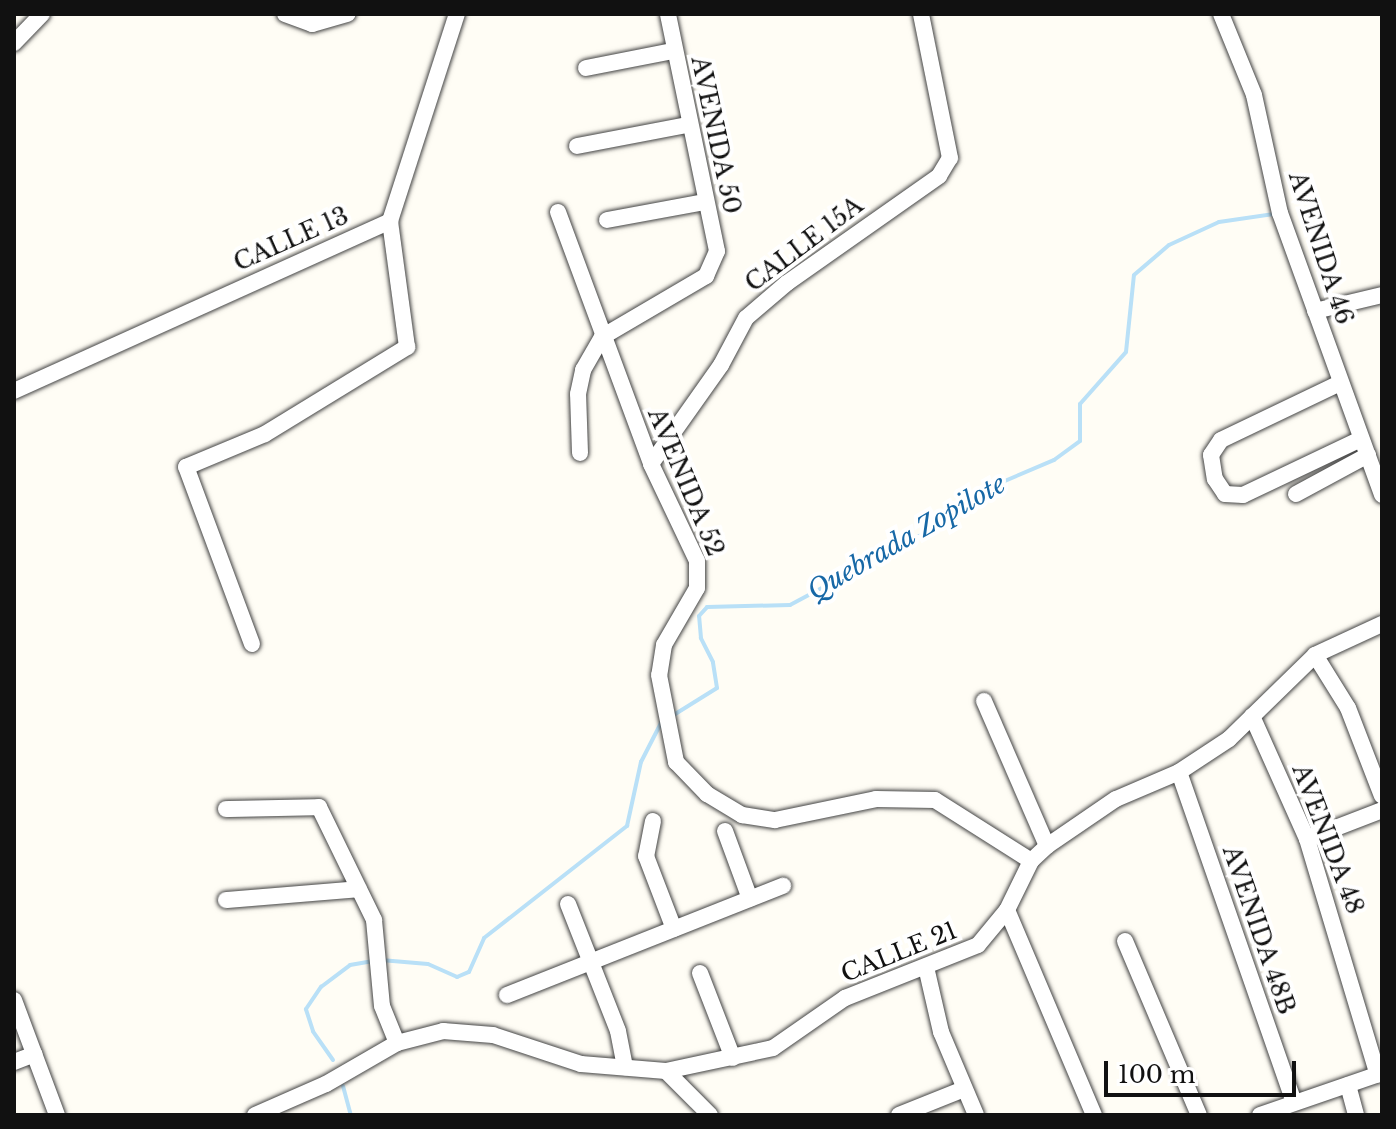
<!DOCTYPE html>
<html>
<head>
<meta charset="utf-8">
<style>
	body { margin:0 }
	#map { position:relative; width:1396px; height:1129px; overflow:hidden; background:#fffdf5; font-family:"Libre Baskerville",serif }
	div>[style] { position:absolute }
	.stream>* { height:4px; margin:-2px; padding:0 2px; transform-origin:2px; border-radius:2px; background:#b9e0f7 }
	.roads { filter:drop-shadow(0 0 2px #444) drop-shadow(0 0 2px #444) }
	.minor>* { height:16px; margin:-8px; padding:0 8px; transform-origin:8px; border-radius:8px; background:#fff }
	span { translate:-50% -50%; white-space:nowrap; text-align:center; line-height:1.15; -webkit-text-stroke:8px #fff; paint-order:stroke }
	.street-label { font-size:24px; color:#111 }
	.water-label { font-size:26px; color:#1768a6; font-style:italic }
	.frame { position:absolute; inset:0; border:16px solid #111; pointer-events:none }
	.scale { position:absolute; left:1104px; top:1061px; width:192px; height:36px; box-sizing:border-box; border:4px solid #111; border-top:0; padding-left:10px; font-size:24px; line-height:28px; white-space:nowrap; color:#111; -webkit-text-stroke:6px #fff; paint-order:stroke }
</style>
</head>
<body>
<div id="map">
	<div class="stream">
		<div style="left:672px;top:716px;width:53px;rotate:-31.9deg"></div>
		<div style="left:717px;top:688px;width:26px;rotate:-99deg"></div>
		<div style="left:713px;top:662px;width:27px;rotate:-117deg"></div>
		<div style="left:701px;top:638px;width:22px;rotate:-95deg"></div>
		<div style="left:699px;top:616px;width:12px;rotate:-48deg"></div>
		<div style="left:707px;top:607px;width:83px;rotate:-1.4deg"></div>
		<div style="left:790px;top:605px;width:183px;rotate:-28.1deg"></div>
		<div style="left:951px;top:519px;width:61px;rotate:-36.3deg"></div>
		<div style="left:1000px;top:483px;width:59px;rotate:-23.1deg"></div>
		<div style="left:1054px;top:460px;width:32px;rotate:-36deg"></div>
		<div style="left:1080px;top:441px;width:37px;rotate:-90deg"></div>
		<div style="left:1080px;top:404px;width:69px;rotate:-48.5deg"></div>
		<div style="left:1126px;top:352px;width:77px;rotate:-84.1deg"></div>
		<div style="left:1134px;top:275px;width:46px;rotate:-40.6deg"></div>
		<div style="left:1169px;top:245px;width:55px;rotate:-24.7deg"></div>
		<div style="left:1219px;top:222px;width:56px;rotate:-8.3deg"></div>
		<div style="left:381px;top:960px;width:47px;rotate:4.9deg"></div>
		<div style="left:428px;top:964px;width:32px;rotate:24deg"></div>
		<div style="left:457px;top:977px;width:13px;rotate:-23deg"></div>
		<div style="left:469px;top:972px;width:37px;rotate:-66deg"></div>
		<div style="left:484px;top:938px;width:182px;rotate:-38.1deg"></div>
		<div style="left:627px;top:826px;width:66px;rotate:-77.7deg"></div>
		<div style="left:641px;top:762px;width:48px;rotate:-62.9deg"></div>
		<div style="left:333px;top:1060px;width:35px;rotate:-125deg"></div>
		<div style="left:313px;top:1031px;width:23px;rotate:-108deg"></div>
		<div style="left:306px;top:1009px;width:27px;rotate:-56deg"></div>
		<div style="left:321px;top:987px;width:36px;rotate:-37deg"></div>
		<div style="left:350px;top:965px;width:22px;rotate:-10deg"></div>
		<div style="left:343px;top:1086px;width:30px;rotate:75deg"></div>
	</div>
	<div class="roads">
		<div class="minor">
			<div style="left:285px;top:14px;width:29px;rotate:20deg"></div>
			<div style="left:312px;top:24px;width:37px;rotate:-16deg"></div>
			<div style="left:1221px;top:14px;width:87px;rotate:67.8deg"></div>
			<div style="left:1254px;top:95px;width:121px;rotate:77.6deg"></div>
			<div style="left:1280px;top:213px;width:300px;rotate:70.1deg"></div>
			<div style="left:14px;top:43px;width:40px;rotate:-46deg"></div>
			<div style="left:586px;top:68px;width:89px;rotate:-11.1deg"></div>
			<div style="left:577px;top:146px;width:112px;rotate:-10.8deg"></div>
			<div style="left:558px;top:212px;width:269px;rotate:69.7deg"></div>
			<div style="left:651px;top:464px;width:107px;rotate:64.6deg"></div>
			<div style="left:697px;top:561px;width:27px;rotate:90deg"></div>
			<div style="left:697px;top:588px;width:66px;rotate:120.1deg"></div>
			<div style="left:664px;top:645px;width:30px;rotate:99deg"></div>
			<div style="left:659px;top:675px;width:89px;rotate:78.9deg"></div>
			<div style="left:676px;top:762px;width:45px;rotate:45.9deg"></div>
			<div style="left:707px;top:794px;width:41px;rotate:31deg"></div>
			<div style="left:742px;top:815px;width:33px;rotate:9deg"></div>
			<div style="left:775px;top:820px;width:103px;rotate:-11.7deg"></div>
			<div style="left:876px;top:799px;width:59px;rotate:1deg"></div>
			<div style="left:935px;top:800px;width:114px;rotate:32.4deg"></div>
			<div style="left:607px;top:220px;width:100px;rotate:-10.4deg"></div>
			<div style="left:1315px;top:311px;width:69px;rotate:-13.4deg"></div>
			<div style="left:1340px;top:383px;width:132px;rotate:154.4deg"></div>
			<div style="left:1221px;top:440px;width:18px;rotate:124deg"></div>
			<div style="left:1211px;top:455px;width:24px;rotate:81deg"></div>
			<div style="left:1215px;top:479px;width:18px;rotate:56deg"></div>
			<div style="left:1225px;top:494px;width:18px;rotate:3deg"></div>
			<div style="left:1243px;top:495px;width:131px;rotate:-25.4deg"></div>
			<div style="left:14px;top:391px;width:413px;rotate:-24.3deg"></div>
			<div style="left:390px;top:221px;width:218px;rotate:-72.1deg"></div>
			<div style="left:580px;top:453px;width:59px;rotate:-91.9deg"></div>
			<div style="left:578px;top:394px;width:25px;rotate:-78deg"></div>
			<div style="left:583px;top:370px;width:38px;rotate:-60deg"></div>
			<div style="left:602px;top:337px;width:121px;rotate:-30.4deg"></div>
			<div style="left:706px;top:276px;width:27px;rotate:-66deg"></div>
			<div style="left:717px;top:251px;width:242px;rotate:-101.7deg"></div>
			<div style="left:651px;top:464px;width:121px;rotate:-54.7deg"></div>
			<div style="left:721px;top:365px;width:53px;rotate:-62deg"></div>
			<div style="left:746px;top:318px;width:54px;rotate:-40.5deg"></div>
			<div style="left:787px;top:283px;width:186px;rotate:-35.1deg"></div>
			<div style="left:939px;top:176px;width:21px;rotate:-59deg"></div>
			<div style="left:950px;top:158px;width:147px;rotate:-101.4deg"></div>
			<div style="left:1296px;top:494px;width:82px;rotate:-28.4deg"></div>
			<div style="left:252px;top:644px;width:189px;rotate:-110.4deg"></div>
			<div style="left:186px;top:467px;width:86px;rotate:-22.7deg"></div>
			<div style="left:265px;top:434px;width:167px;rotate:-31.5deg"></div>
			<div style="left:407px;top:347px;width:127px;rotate:-97.7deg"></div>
			<div style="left:1315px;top:655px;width:62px;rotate:58.1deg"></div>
			<div style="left:1348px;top:708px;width:94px;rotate:68.9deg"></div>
			<div style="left:984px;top:701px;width:158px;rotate:66.5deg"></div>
			<div style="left:1252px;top:716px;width:135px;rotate:65.9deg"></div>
			<div style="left:1307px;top:839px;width:246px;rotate:73.3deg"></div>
			<div style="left:1179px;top:772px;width:350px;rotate:70.8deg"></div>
			<div style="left:226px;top:809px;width:93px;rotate:-1.2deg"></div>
			<div style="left:319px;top:807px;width:126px;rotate:64deg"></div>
			<div style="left:374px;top:920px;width:86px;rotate:84.7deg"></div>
			<div style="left:382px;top:1006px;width:40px;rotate:68deg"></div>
			<div style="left:653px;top:821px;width:36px;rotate:101deg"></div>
			<div style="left:646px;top:856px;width:78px;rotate:69deg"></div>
			<div style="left:725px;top:831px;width:72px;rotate:69.8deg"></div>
			<div style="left:1307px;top:839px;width:80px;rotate:-21.1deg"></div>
			<div style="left:226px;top:900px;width:133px;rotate:-4.7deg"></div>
			<div style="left:568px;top:904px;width:136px;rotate:68.5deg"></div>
			<div style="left:618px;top:1031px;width:37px;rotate:79deg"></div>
			<div style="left:1007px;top:910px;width:223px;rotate:67deg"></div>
			<div style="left:1125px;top:941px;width:189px;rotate:67deg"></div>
			<div style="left:926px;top:967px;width:67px;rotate:77deg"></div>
			<div style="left:941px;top:1032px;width:90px;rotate:67.1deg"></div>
			<div style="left:700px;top:973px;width:91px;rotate:68.8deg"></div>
			<div style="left:507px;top:995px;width:297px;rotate:-21.6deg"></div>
			<div style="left:14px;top:1000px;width:123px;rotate:69.5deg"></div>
			<div style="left:14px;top:1062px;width:22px;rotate:-21deg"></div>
			<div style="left:666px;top:1071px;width:62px;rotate:45deg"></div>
			<div style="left:1348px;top:1085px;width:31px;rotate:75deg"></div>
			<div style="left:255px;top:1115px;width:77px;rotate:-23.6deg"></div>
			<div style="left:326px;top:1084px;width:82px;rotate:-30deg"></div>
			<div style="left:397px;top:1043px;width:48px;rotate:-14.6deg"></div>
			<div style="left:443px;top:1031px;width:50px;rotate:4.6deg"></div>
			<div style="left:493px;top:1035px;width:93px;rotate:18.2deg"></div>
			<div style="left:581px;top:1064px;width:85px;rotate:4.7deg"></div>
			<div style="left:666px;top:1071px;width:109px;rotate:-12.1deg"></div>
			<div style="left:773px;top:1048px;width:88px;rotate:-34.8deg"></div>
			<div style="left:845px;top:998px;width:143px;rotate:-21.7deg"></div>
			<div style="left:978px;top:945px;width:45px;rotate:-50.4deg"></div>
			<div style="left:1007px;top:910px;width:55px;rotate:-63.9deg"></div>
			<div style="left:1031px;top:861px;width:22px;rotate:-43deg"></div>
			<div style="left:1047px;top:846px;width:83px;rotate:-34.3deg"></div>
			<div style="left:1116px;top:799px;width:69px;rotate:-23.2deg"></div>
			<div style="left:1179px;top:772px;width:60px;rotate:-33.4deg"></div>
			<div style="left:1229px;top:739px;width:120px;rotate:-44.3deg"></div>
			<div style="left:1315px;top:655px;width:74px;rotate:-24.8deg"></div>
			<div style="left:899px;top:1115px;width:70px;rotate:-21.8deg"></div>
			<div style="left:1260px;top:1115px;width:129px;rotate:-19deg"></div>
		</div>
	</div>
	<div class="street-label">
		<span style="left:716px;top:135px;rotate:78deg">AVENIDA 50</span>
		<span style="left:291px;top:239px;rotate:-24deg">CALLE 13</span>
		<span style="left:804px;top:244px;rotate:-37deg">CALLE 15A</span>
		<span style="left:1321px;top:248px;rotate:72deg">AVENIDA 46</span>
		<span style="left:686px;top:482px;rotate:67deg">AVENIDA 52</span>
		<span style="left:1328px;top:839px;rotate:69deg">AVENIDA 48</span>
		<span style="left:1259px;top:930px;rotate:71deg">AVENIDA 48B</span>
		<span style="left:899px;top:952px;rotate:-22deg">CALLE 21</span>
	</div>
	<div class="water-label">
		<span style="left:907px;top:538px;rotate:-30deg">Quebrada Zopilote</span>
	</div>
	<div class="frame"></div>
	<div class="scale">100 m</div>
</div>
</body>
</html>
